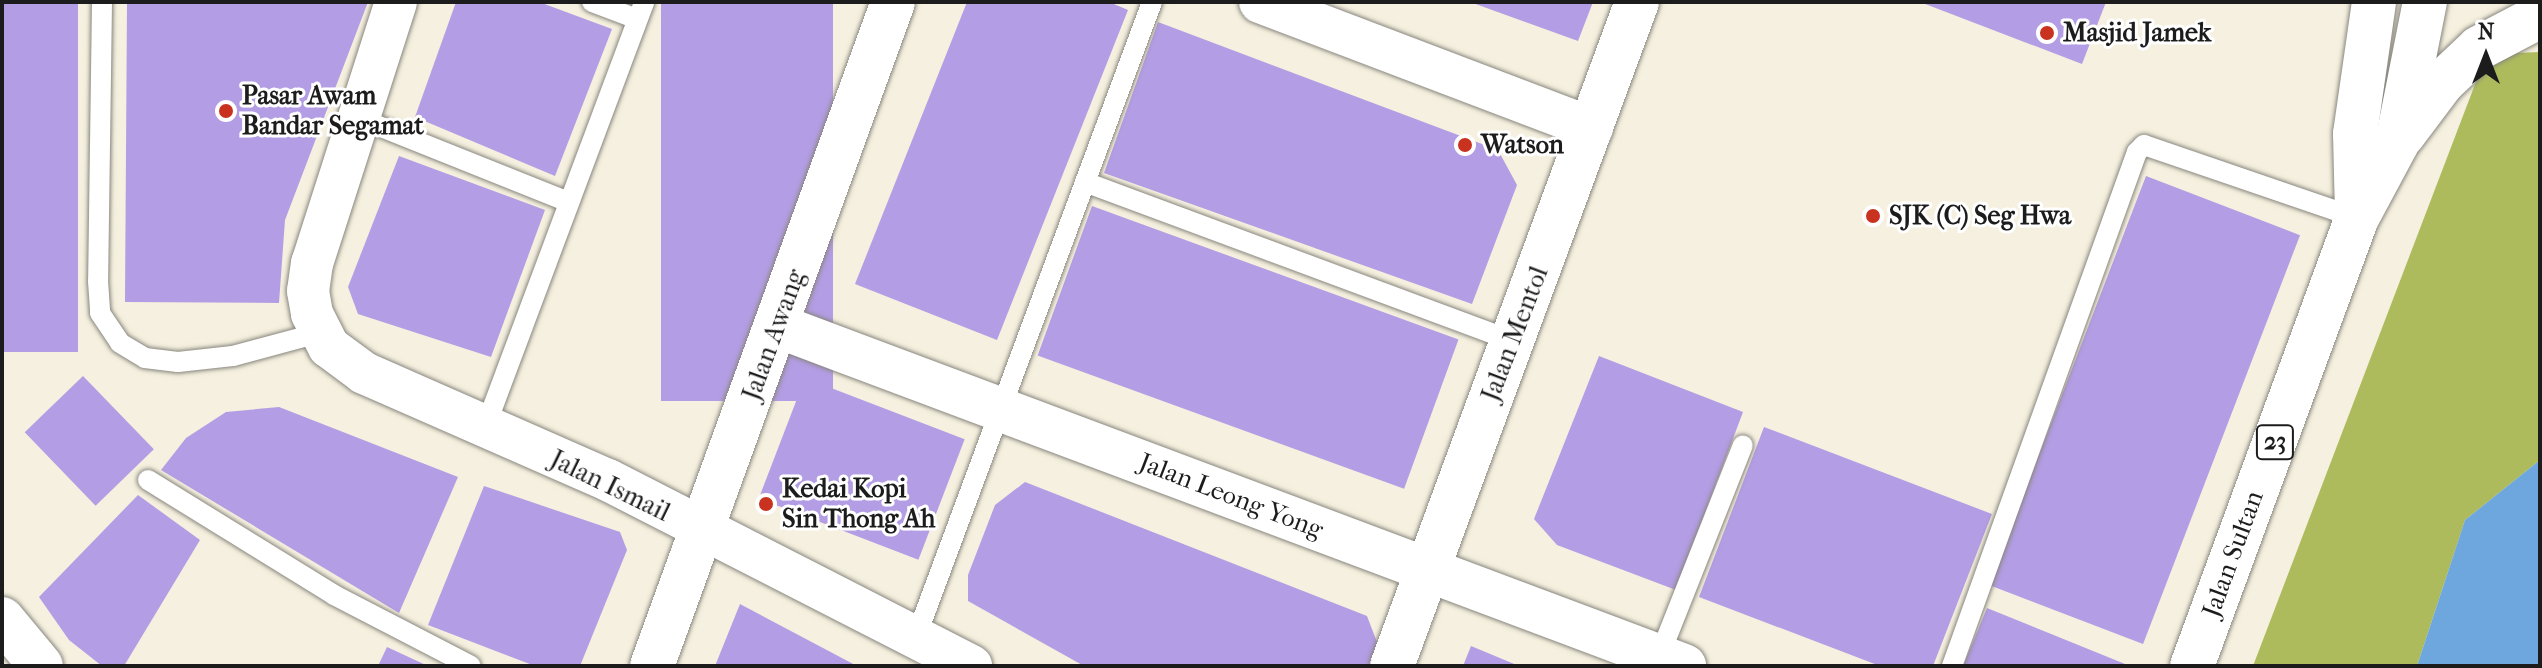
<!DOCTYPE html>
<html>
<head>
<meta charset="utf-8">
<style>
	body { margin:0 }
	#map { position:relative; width:2542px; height:668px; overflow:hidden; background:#f5f0df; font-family:"IM FELL French Canon",serif }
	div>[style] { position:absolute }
	.green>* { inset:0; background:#aebb5d }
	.water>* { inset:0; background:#6da7dd }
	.building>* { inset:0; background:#b39de4; transform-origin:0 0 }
	.roads { filter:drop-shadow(0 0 2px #88867e) drop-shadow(0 0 2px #88867e) }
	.service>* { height:20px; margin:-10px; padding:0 10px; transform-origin:10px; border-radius:10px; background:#fff }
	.minor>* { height:42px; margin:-21px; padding:0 21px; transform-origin:21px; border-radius:21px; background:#fff }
	.tertiary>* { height:44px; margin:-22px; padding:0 22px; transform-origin:22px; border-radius:22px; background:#fff }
	.secondary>* { height:44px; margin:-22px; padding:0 22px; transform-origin:22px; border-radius:22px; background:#fff }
	.trunk>* { height:44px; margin:-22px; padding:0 22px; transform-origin:22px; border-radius:22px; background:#fff }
	.dots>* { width:22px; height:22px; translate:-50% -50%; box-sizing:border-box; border:4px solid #fff; border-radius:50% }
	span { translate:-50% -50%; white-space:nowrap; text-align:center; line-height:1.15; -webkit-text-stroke:6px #fff; paint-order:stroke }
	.shield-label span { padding:2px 6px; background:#fff; border:2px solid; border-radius:6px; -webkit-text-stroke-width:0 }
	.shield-label { font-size:24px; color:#1c1c1c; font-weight:700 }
	.poi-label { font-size:26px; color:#1c1c1c; font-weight:700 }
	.left { translate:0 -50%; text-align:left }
	.street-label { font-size:26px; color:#1c1c1c }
	.frame { position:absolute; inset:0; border:4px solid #1c1c1c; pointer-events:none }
	.north { position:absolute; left:2446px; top:16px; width:80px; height:80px; -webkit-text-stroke:6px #fff; paint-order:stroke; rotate:0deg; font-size:22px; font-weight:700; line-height:32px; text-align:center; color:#1c1c1c }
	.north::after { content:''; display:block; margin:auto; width:28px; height:36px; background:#1c1c1c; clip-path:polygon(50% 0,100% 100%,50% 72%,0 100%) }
</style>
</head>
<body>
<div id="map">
	<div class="green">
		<div style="clip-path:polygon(2540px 52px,2540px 460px,2465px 520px,2417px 666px,2253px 666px,2482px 66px,2514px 53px)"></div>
	</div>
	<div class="water">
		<div style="clip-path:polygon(2540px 460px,2540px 666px,2417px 666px,2465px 520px)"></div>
	</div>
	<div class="building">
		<div style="left:2px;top:2px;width:76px;height:350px"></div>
		<div style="clip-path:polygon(127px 2px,368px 2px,285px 220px,279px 303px,125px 302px)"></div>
		<div style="clip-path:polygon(456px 2px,539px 2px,612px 29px,555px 176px,415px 117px)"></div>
		<div style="left:661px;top:2px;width:172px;height:399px"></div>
		<div style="clip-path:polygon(967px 2px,1109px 2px,1128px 10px,997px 340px,855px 284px)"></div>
		<div style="clip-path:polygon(1470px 2px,1593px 2px,1578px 41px)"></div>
		<div style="clip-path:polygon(1920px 2px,2106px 2px,2082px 64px)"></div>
		<div style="clip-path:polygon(1158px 22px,1498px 150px,1517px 185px,1472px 304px,1104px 173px)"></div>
		<div style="clip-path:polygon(399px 156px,545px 210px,491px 357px,358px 314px,348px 287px)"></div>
		<div style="left:2146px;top:176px;width:165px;height:438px;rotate:21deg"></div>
		<div style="left:1092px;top:206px;width:390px;height:159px;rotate:20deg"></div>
		<div style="clip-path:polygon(1599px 356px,1743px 412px,1676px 590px,1557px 545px,1534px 519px)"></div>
		<div style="left:83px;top:376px;width:102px;height:81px;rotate:46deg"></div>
		<div style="left:805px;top:378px;width:171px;height:129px;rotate:21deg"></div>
		<div style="clip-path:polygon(279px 407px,458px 477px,399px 613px,161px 470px,186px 438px,226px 412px)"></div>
		<div style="clip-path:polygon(1764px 427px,1992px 514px,1933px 666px,1880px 666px,1699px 597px)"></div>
		<div style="clip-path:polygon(1025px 482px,1367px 616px,1380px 650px,1374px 666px,1084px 666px,968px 601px,968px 575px,995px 505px)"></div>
		<div style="clip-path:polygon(484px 486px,620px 532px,627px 550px,580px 666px,535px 666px,428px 625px)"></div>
		<div style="clip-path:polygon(138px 495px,200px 540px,124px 666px,102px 666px,69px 640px,39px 597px)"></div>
		<div style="clip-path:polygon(740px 604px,857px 666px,715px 666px)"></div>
		<div style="clip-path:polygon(1987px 608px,2130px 666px,1963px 666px)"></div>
		<div style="clip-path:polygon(1471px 646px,1519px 666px,1463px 666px)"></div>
		<div style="clip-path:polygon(387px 647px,428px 666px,378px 666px)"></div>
	</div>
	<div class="roads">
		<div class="service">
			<div style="left:102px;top:2px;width:279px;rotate:90.8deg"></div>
			<div style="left:98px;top:281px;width:32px;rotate:86deg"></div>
			<div style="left:100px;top:313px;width:36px;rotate:56deg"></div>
			<div style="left:120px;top:343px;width:29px;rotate:31deg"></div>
			<div style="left:145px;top:358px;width:33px;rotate:7deg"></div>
			<div style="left:178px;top:362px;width:55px;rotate:-6.2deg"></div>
			<div style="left:233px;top:356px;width:89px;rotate:-15deg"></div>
			<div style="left:592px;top:2px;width:48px;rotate:20.7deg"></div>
			<div style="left:356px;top:117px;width:229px;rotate:21.8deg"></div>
			<div style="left:1085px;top:182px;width:456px;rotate:20.4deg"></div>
			<div style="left:485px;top:428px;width:455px;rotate:-69.5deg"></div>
			<div style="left:148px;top:480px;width:219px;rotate:31.7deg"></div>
			<div style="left:334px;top:595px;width:154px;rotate:27.4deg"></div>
			<div style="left:916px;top:637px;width:677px;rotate:-69.61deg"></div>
			<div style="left:1657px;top:662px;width:233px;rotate:-68.4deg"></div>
			<div style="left:1952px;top:666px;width:546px;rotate:-70.21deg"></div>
			<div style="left:2137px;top:152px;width:10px;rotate:-45deg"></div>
			<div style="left:2144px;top:145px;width:225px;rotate:18.9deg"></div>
		</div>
		<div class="minor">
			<div style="left:396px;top:2px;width:274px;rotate:107.8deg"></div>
			<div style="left:312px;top:263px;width:28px;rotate:98deg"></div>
			<div style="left:308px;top:291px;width:23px;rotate:80deg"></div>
			<div style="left:312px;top:314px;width:37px;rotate:63deg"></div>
			<div style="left:329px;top:347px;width:44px;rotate:36.6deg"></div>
			<div style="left:364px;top:373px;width:266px;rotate:23.7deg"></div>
			<div style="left:608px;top:480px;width:408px;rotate:27.1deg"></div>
			<div style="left:1260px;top:2px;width:355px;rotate:20.8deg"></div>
		</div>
		<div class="tertiary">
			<div style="left:778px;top:326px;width:968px;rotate:20.57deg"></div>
		</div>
		<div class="secondary">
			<div style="left:652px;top:666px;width:706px;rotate:-70.05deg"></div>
			<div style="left:1392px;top:666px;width:708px;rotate:-69.75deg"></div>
		</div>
		<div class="trunk">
			<div style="left:2403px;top:135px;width:65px;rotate:-53.1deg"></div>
			<div style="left:2442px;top:83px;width:51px;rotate:-43.4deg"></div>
			<div style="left:2479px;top:48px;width:69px;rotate:-27.7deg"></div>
			<div style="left:2357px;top:215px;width:81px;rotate:-91.4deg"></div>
			<div style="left:2355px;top:134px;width:133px;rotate:-81.8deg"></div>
			<div style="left:2px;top:619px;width:61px;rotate:50.3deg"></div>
			<div style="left:2192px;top:666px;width:477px;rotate:-69.8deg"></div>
			<div style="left:2357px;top:218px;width:85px;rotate:-61.9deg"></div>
			<div style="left:2397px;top:143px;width:144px;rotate:-78.8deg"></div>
		</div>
	</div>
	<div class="dots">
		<div style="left:2047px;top:33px;background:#c8321e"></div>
		<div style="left:226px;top:111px;background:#c8321e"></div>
		<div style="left:1465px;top:145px;background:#c8321e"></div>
		<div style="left:1873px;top:216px;background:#c8321e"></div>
		<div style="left:766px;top:504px;background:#c8321e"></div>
	</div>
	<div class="shield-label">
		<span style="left:2275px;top:442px">23</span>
	</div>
	<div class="poi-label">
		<span class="left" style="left:2063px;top:33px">Masjid Jamek</span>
		<span class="left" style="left:242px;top:111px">Pasar Awam<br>Bandar Segamat</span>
		<span class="left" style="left:1481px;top:145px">Watson</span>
		<span class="left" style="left:1889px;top:216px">SJK (C) Seg Hwa</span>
		<span class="left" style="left:782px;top:504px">Kedai Kopi<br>Sin Thong Ah</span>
	</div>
	<div class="street-label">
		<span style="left:1515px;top:334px;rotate:-69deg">Jalan Mentol</span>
		<span style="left:774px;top:335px;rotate:-70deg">Jalan Awang</span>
		<span style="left:610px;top:486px;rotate:26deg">Jalan Ismail</span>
		<span style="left:1231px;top:496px;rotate:21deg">Jalan Leong Yong</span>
		<span style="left:2233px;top:554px;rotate:-70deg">Jalan Sultan</span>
	</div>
	<div class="frame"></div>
	<div class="north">N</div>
</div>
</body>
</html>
